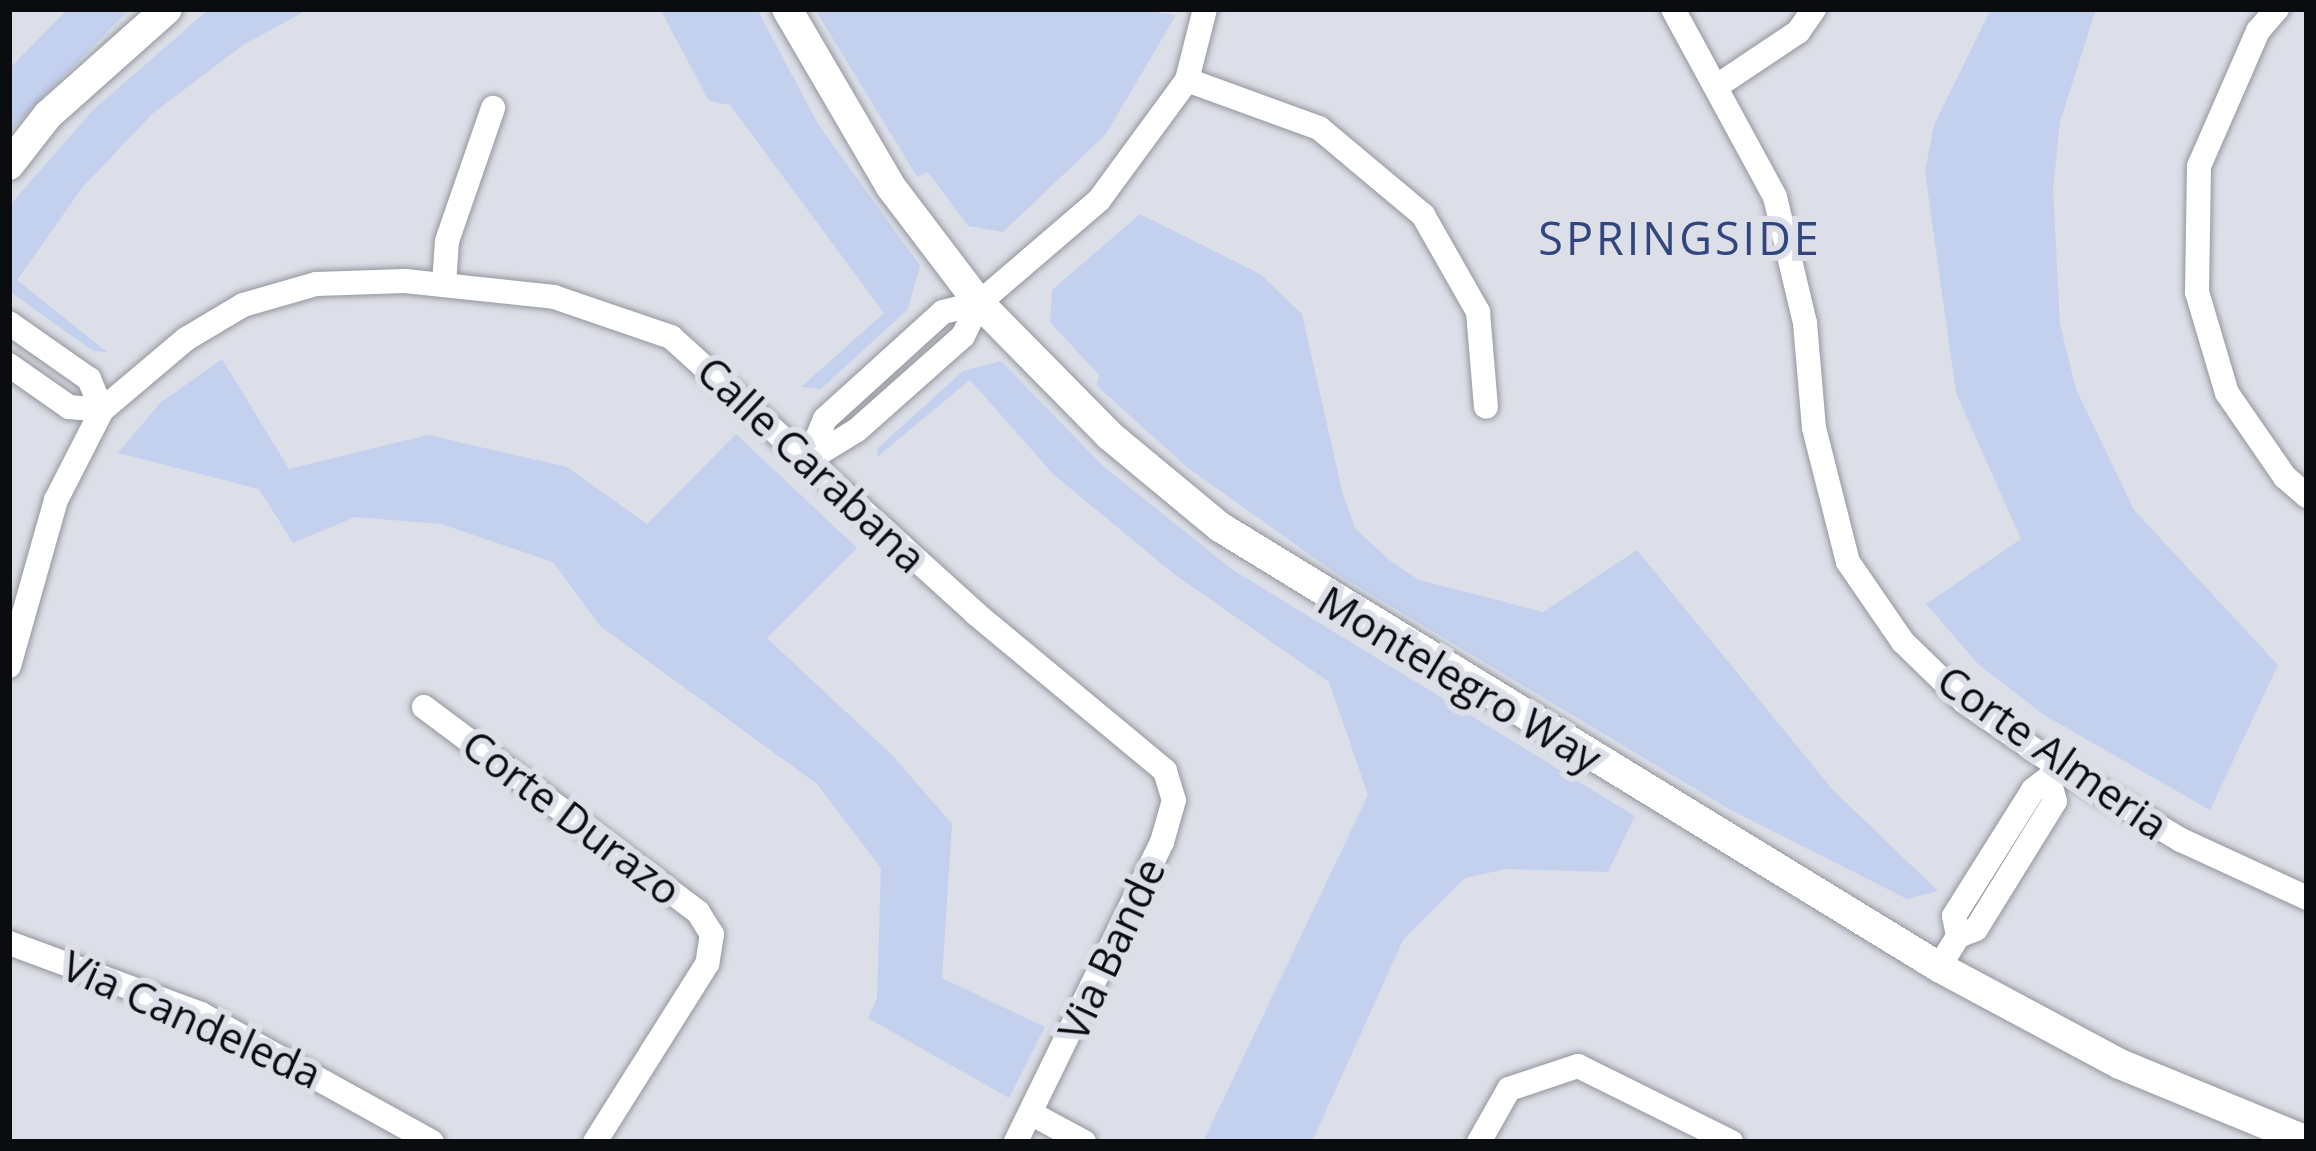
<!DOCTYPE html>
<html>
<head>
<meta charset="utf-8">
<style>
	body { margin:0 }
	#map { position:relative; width:2316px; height:1151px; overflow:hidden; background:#dcdfe7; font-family:"Open Sans",sans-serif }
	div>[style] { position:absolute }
	.green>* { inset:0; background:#c3d0ee }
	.roads { filter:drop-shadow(0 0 3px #93969d) drop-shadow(0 0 3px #93969d) }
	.minor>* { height:24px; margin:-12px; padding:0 12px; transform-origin:12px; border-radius:12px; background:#fff }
	.tertiary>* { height:30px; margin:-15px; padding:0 15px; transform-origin:15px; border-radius:15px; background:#fff }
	span { translate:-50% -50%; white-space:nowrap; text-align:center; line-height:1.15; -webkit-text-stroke:12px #dcdfe7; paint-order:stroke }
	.street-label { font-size:42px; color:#0b0c0f }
	.neighbourhood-label { font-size:45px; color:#31467f; letter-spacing:3px }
	.frame { position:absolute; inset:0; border:12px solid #0b0c0f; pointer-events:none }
</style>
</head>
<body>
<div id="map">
	<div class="green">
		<div style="clip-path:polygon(68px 9px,130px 9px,9px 131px,9px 69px)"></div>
		<div style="clip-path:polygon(209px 9px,309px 9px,243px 45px,152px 114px,82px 188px,17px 280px,107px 352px,93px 351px,9px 291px,9px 206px,93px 110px)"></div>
		<div style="clip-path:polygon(660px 9px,757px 9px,818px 124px,920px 266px,908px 309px,821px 389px,801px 387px,884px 313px,730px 105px,709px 101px)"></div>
		<div style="clip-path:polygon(815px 9px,1133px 9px,1176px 15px,1106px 134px,1003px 232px,968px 226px,928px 172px,917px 177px)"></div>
		<div style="clip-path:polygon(1991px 9px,2096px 9px,2060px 122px,2053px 189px,2060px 324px,2076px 389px,2134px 510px,2278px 665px,2210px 810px,2044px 715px,1978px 664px,1926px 604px,2021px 539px,1956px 393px,1925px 172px,1934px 125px)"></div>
		<div style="clip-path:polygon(1140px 214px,1260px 274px,1302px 314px,1343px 495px,1355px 528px,1389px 560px,1419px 580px,1543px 612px,1637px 550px,1832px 789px,1938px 891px,1907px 899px,1729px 809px,1337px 574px,1188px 468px,1097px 386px,1099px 375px,1050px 322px,1052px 290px)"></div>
		<div style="clip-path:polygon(222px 359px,289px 469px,428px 435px,567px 467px,647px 524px,736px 434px,857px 548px,767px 638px,892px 755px,952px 824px,942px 978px,1045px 1027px,1009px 1098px,868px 1018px,877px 998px,881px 868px,817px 784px,600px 626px,553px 562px,441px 524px,355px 517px,293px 543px,259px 489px,118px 453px,160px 403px)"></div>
		<div style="clip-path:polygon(1001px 361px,1103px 466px,1233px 570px,1635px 816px,1608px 872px,1506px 869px,1465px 878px,1403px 940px,1312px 1142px,1203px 1142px,1368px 795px,1329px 682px,1174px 574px,1053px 474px,970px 380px,877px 457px,878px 448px,963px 371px)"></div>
	</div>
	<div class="roads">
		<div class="minor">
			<div style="left:1673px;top:9px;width:214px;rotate:61.5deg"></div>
			<div style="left:1775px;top:197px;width:130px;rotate:76.6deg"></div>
			<div style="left:1805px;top:323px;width:105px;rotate:85.1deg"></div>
			<div style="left:1814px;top:428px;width:138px;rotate:75.8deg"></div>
			<div style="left:1848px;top:562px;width:97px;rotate:55.5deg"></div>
			<div style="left:1903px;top:642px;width:86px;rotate:44.1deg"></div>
			<div style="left:1965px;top:702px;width:114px;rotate:34.7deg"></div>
			<div style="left:2059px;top:767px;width:142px;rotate:30.9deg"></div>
			<div style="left:2181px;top:840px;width:139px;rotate:24.7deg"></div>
			<div style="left:2277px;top:9px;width:29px;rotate:131deg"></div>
			<div style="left:2258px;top:31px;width:147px;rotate:113.6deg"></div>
			<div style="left:2199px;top:166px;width:126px;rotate:90.9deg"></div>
			<div style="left:2197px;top:292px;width:105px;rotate:73.5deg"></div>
			<div style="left:2227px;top:393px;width:102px;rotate:55.4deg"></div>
			<div style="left:2285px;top:477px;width:29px;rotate:41deg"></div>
			<div style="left:1187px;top:80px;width:140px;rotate:20deg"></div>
			<div style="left:1319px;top:128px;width:136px;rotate:39.9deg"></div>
			<div style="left:1423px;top:215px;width:112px;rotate:60.4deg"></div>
			<div style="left:1478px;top:312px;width:95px;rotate:85.2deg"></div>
			<div style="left:1720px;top:84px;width:94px;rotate:-33.7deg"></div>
			<div style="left:1798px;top:32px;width:28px;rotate:-55deg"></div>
			<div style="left:444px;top:284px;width:43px;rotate:-86deg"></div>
			<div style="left:447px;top:241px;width:141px;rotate:-70.9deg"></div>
			<div style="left:9px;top:323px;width:98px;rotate:35deg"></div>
			<div style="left:89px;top:379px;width:34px;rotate:67deg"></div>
			<div style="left:9px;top:365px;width:73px;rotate:35deg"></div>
			<div style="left:69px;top:407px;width:33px;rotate:5deg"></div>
			<div style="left:808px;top:460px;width:57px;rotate:-31.5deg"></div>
			<div style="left:857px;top:430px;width:142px;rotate:-41.6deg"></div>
			<div style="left:963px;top:336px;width:37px;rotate:-64deg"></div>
			<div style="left:979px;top:303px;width:158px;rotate:-40.6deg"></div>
			<div style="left:1099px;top:200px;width:149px;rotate:-53.7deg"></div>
			<div style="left:1187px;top:80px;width:73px;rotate:-75.8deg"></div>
			<div style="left:808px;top:460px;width:44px;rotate:-67.5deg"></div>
			<div style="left:825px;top:419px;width:159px;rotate:-42.2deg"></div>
			<div style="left:943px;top:312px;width:37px;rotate:-14deg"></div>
			<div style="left:9px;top:666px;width:173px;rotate:-74.2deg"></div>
			<div style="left:56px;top:500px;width:101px;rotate:-62.9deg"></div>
			<div style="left:102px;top:410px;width:110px;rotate:-40.2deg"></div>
			<div style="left:186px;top:339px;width:66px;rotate:-30.8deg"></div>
			<div style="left:243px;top:305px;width:76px;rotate:-16deg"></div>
			<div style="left:316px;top:284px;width:89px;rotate:-1.9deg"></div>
			<div style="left:405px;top:281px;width:150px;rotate:6.1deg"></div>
			<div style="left:554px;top:297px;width:124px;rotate:18.9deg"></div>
			<div style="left:671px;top:337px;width:411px;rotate:42.2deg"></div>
			<div style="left:975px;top:613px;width:247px;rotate:39.7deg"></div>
			<div style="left:1165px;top:771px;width:30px;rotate:73deg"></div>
			<div style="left:1174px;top:800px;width:44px;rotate:105.9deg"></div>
			<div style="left:1162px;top:842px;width:334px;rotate:116deg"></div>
			<div style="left:424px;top:707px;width:342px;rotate:36.8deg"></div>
			<div style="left:698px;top:912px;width:26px;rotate:58deg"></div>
			<div style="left:712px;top:934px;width:30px;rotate:99deg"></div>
			<div style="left:707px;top:964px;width:210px;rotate:122.2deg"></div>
			<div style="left:1958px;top:936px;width:20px;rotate:-101deg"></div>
			<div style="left:1954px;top:916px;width:149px;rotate:-57.9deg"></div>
			<div style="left:2033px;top:790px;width:31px;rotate:-38deg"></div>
			<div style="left:9px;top:943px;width:205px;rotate:20.3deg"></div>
			<div style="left:201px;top:1014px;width:264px;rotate:29deg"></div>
			<div style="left:1939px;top:967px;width:36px;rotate:-58deg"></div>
			<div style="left:1958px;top:936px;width:19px;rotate:-21deg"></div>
			<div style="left:1976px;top:929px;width:150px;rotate:-58.3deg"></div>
			<div style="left:2055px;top:801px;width:19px;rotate:-106deg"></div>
			<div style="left:1034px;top:1115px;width:57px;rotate:28.4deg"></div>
			<div style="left:1479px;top:1142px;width:61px;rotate:-60.5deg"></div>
			<div style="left:1509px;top:1089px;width:73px;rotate:-18.4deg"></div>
			<div style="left:1578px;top:1066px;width:171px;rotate:26.4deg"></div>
		</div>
		<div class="tertiary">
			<div style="left:787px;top:9px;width:206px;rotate:59.7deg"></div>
			<div style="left:891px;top:187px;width:146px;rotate:52.8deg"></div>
			<div style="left:979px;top:303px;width:185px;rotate:45.4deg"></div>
			<div style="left:1109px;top:435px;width:144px;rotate:39.7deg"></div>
			<div style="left:1220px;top:527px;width:843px;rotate:31.47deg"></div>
			<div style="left:1939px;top:967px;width:205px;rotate:28.2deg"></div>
			<div style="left:2120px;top:1064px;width:202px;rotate:22.4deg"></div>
			<div style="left:9px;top:165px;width:63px;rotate:-52deg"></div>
			<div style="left:48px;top:115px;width:159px;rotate:-41.7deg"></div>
		</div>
	</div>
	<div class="street-label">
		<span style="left:812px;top:464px;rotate:43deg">Calle Carabana</span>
		<span style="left:1460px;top:679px;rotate:31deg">Montelegro Way</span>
		<span style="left:2053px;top:752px;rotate:35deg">Corte Almeria</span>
		<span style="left:572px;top:817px;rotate:37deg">Corte Durazo</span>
		<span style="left:1111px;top:949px;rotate:-65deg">Via Bande</span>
		<span style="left:192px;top:1019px;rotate:24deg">Via Candeleda</span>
	</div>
	<div class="neighbourhood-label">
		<span style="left:1680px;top:238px">SPRINGSIDE</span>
	</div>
	<div class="frame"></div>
</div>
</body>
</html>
